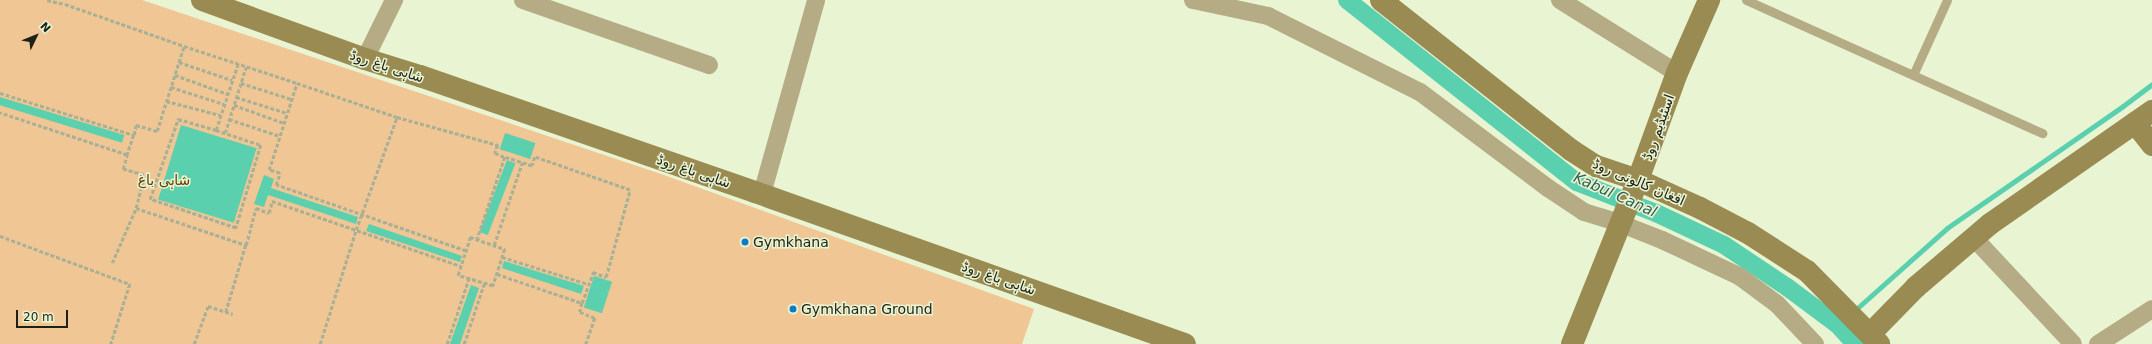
<!DOCTYPE html>
<html>
<head>
<meta charset="utf-8">
<style>
	body { margin:0 }
	#map { position:relative; width:2152px; height:344px; overflow:hidden; background:#e9f4d3; font-family:"DejaVu Sans",Vazirmatn,sans-serif }
	div>[style] { position:absolute }
	.green>* { inset:0; background:#efc694 }
	.water>* { inset:0; background:#5bd0af; transform-origin:0 0 }
	.stream>* { height:5px; margin:-2.5px; padding:0 2.5px; transform-origin:2.5px; border-radius:2.5px; background:#5bd0af }
	.canal>* { height:18px; margin:-9px; padding:0 9px; transform-origin:9px; border-radius:9px; background:#5bd0af }
	.path>* { height:2.5px; margin-top:-1.25px; transform-origin:0; background:repeating-linear-gradient(90deg,#a8b096 0 4px,transparent 0 6px) }
	.lane>* { height:9px; margin:-4.5px; padding:0 4.5px; transform-origin:4.5px; border-radius:4.5px; background:#b5ac86 }
	.street>* { height:18px; margin:-9px; padding:0 9px; transform-origin:9px; border-radius:9px; background:#b5ac86 }
	.secondary>* { height:22px; margin:-11px; padding:0 11px; transform-origin:11px; border-radius:11px; background:#998b51 }
	.dots>* { width:11px; height:11px; translate:-50% -50%; box-sizing:border-box; border:2px solid #e9f4d3; border-radius:50% }
	span { translate:-50% -50%; white-space:nowrap; text-align:center; line-height:1.15; -webkit-text-stroke:3px #e9f4d3; paint-order:stroke }
	.street-label { font-size:14px; color:#1e2115 }
	.park-label { font-size:14px; color:#664000 }
	.poi-label { font-size:14px; color:#1e2115 }
	.left { translate:0 -50%; text-align:left }
	.water-label { font-size:15px; color:#2e5f50; font-style:italic }
	.north { position:absolute; left:16px; top:16px; width:40px; height:40px; -webkit-text-stroke:3px #e9f4d3; paint-order:stroke; rotate:47deg; font-size:11px; font-weight:700; line-height:16px; text-align:center; color:#1e2115 }
	.north::after { content:''; display:block; margin:auto; width:14px; height:18px; background:#1e2115; clip-path:polygon(50% 0,100% 100%,50% 72%,0 100%) }
	.scale { position:absolute; left:16px; top:310px; width:52px; height:18px; box-sizing:border-box; border:2px solid #1e2115; border-top:0; padding-left:5px; font-size:12px; line-height:14px; white-space:nowrap; color:#1e2115; -webkit-text-stroke:3px #e9f4d3; paint-order:stroke }
</style>
</head>
<body>
<div id="map">
	<div class="green">
		<div style="clip-path:polygon(0 0,142px 0,664px 175px,1034px 309px,1022px 344px,0 344px)"></div>
	</div>
	<div class="water">
		<div style="left:0;top:97px;width:130px;height:8px;rotate:17deg"></div>
		<div style="left:181px;top:125px;width:79px;height:78px;rotate:17deg"></div>
		<div style="left:505px;top:133px;width:32px;height:17px;rotate:18deg"></div>
		<div style="left:507px;top:160px;width:9px;height:77px;rotate:21deg"></div>
		<div style="clip-path:polygon(264px 175px,274px 179px,271px 188px,358px 217px,356px 224px,268px 195px,264px 207px,254px 204px)"></div>
		<div style="clip-path:polygon(369px 224px,462px 256px,460px 262px,366px 231px)"></div>
		<div style="clip-path:polygon(504px 261px,584px 286px,581px 294px,502px 268px)"></div>
		<div style="left:594px;top:276px;width:19px;height:33px;rotate:18deg"></div>
		<div style="clip-path:polygon(471px 285px,479px 288px,460px 344px,450px 344px)"></div>
	</div>
	<div class="stream">
		<div style="left:1854px;top:311px;width:125px;rotate:-41.7deg"></div>
		<div style="left:1947px;top:228px;width:214px;rotate:-34.7deg"></div>
		<div style="left:2123px;top:106px;width:36px;rotate:-37deg"></div>
		<div style="left:1838px;top:325px;width:11px;rotate:-38deg"></div>
	</div>
	<div class="canal">
		<div style="left:1347px;top:0;width:293px;rotate:38.4deg"></div>
		<div style="left:1577px;top:182px;width:85px;rotate:21.4deg"></div>
		<div style="left:1656px;top:213px;width:75px;rotate:25.2deg"></div>
		<div style="left:1724px;top:245px;width:76px;rotate:33.7deg"></div>
		<div style="left:1787px;top:287px;width:64px;rotate:36.7deg"></div>
		<div style="left:1838px;top:325px;width:25px;rotate:48deg"></div>
	</div>
	<div class="path">
		<div style="left:47px;top:0;width:18px;rotate:13deg"></div>
		<div style="left:65px;top:4px;width:126px;rotate:19.4deg"></div>
		<div style="left:184px;top:46px;width:119px;rotate:18.1deg"></div>
		<div style="left:179px;top:62px;width:56px;rotate:18.8deg"></div>
		<div style="left:175px;top:75px;width:56px;rotate:19.7deg"></div>
		<div style="left:241px;top:83px;width:52px;rotate:17.7deg"></div>
		<div style="left:171px;top:87px;width:56px;rotate:17.8deg"></div>
		<div style="left:0;top:93px;width:140px;rotate:17.4deg"></div>
		<div style="left:134px;top:135px;width:21px;rotate:109deg"></div>
		<div style="left:127px;top:155px;width:134px;rotate:-161.7deg"></div>
		<div style="left:236px;top:97px;width:53px;rotate:17.4deg"></div>
		<div style="left:166px;top:101px;width:56px;rotate:14.5deg"></div>
		<div style="left:234px;top:105px;width:53px;rotate:19.8deg"></div>
		<div style="left:229px;top:119px;width:54px;rotate:18.4deg"></div>
		<div style="left:216px;top:130px;width:47px;rotate:18.4deg"></div>
		<div style="left:261px;top:145px;width:87px;rotate:106.8deg"></div>
		<div style="left:236px;top:228px;width:91px;rotate:-161.4deg"></div>
		<div style="left:150px;top:199px;width:85px;rotate:-70.7deg"></div>
		<div style="left:178px;top:119px;width:40px;rotate:16deg"></div>
		<div style="left:216px;top:130px;width:70px;rotate:-71.6deg"></div>
		<div style="left:225px;top:133px;width:69px;rotate:-72.3deg"></div>
		<div style="left:134px;top:135px;width:10px;rotate:-79deg"></div>
		<div style="left:136px;top:125px;width:22px;rotate:16deg"></div>
		<div style="left:157px;top:131px;width:89px;rotate:-72.4deg"></div>
		<div style="left:136px;top:208px;width:116px;rotate:18.6deg"></div>
		<div style="left:246px;top:245px;width:70px;rotate:106.6deg"></div>
		<div style="left:0;top:236px;width:139px;rotate:20.3deg"></div>
		<div style="left:130px;top:284px;width:63px;rotate:107.6deg"></div>
		<div style="left:470px;top:237px;width:37px;rotate:19deg"></div>
		<div style="left:505px;top:249px;width:39px;rotate:108deg"></div>
		<div style="left:493px;top:286px;width:37px;rotate:-163deg"></div>
		<div style="left:458px;top:275px;width:40px;rotate:-72deg"></div>
		<div style="left:246px;top:245px;width:38px;rotate:-75deg"></div>
		<div style="left:256px;top:208px;width:14px;rotate:21deg"></div>
		<div style="left:269px;top:213px;width:12px;rotate:-76deg"></div>
		<div style="left:272px;top:201px;width:200px;rotate:19deg"></div>
		<div style="left:494px;top:245px;width:87px;rotate:-71.1deg"></div>
		<div style="left:466px;top:251px;width:201px;rotate:-160.8deg"></div>
		<div style="left:276px;top:185px;width:13px;rotate:-72deg"></div>
		<div style="left:280px;top:173px;width:11px;rotate:-165deg"></div>
		<div style="left:269px;top:170px;width:91px;rotate:-72.2deg"></div>
		<div style="left:297px;top:83px;width:106px;rotate:18.8deg"></div>
		<div style="left:397px;top:117px;width:105px;rotate:15.5deg"></div>
		<div style="left:498px;top:145px;width:9px;rotate:111deg"></div>
		<div style="left:495px;top:153px;width:11px;rotate:22deg"></div>
		<div style="left:505px;top:157px;width:88px;rotate:108.6deg"></div>
		<div style="left:502px;top:257px;width:90px;rotate:17.4deg"></div>
		<div style="left:112px;top:263px;width:60px;rotate:-66.4deg"></div>
		<div style="left:136px;top:208px;width:34px;rotate:-76deg"></div>
		<div style="left:144px;top:175px;width:22px;rotate:-164deg"></div>
		<div style="left:123px;top:169px;width:15px;rotate:-74deg"></div>
		<div style="left:497px;top:274px;width:90px;rotate:18.8deg"></div>
		<div style="left:582px;top:303px;width:33px;rotate:-70deg"></div>
		<div style="left:593px;top:272px;width:14px;rotate:21deg"></div>
		<div style="left:606px;top:277px;width:90px;rotate:-74.6deg"></div>
		<div style="left:630px;top:190px;width:101px;rotate:-160.8deg"></div>
		<div style="left:535px;top:157px;width:9px;rotate:108deg"></div>
		<div style="left:532px;top:166px;width:28px;rotate:-162deg"></div>
		<div style="left:582px;top:303px;width:9px;rotate:103deg"></div>
		<div style="left:580px;top:312px;width:16px;rotate:22deg"></div>
		<div style="left:595px;top:318px;width:28px;rotate:109deg"></div>
		<div style="left:194px;top:344px;width:40px;rotate:-69.8deg"></div>
		<div style="left:208px;top:306px;width:26px;rotate:18deg"></div>
		<div style="left:320px;top:344px;width:120px;rotate:-72.5deg"></div>
		<div style="left:356px;top:230px;width:120px;rotate:-70.1deg"></div>
		<div style="left:447px;top:344px;width:70px;rotate:-71.6deg"></div>
		<div style="left:464px;top:344px;width:63px;rotate:-71.6deg"></div>
	</div>
	<div class="lane">
		<div style="left:1746px;top:0;width:325px;rotate:24.2deg"></div>
		<div style="left:1913px;top:75px;width:82px;rotate:-65.6deg"></div>
	</div>
	<div class="street">
		<div style="left:523px;top:0;width:197px;rotate:19.3deg"></div>
		<div style="left:1193px;top:0;width:77px;rotate:12deg"></div>
		<div style="left:1268px;top:16px;width:170px;rotate:26.6deg"></div>
		<div style="left:1420px;top:92px;width:160px;rotate:36.9deg"></div>
		<div style="left:1548px;top:188px;width:43px;rotate:33.7deg"></div>
		<div style="left:1584px;top:212px;width:37px;rotate:17deg"></div>
		<div style="left:1619px;top:223px;width:46px;rotate:21.6deg"></div>
		<div style="left:1662px;top:240px;width:85px;rotate:25.1deg"></div>
		<div style="left:1739px;top:276px;width:47px;rotate:36.4deg"></div>
		<div style="left:1777px;top:304px;width:55px;rotate:46.5deg"></div>
		<div style="left:1560px;top:0;width:138px;rotate:32deg"></div>
		<div style="left:365px;top:59px;width:66px;rotate:-63.8deg"></div>
		<div style="left:762px;top:194px;width:201px;rotate:-74.4deg"></div>
		<div style="left:1973px;top:237px;width:146px;rotate:46.9deg"></div>
		<div style="left:2098px;top:344px;width:64px;rotate:-32.9deg"></div>
	</div>
	<div class="secondary">
		<div style="left:202px;top:0;width:173px;rotate:19.9deg"></div>
		<div style="left:365px;top:59px;width:58px;rotate:17.2deg"></div>
		<div style="left:420px;top:76px;width:355px;rotate:19.1deg"></div>
		<div style="left:755px;top:192px;width:456px;rotate:19.5deg"></div>
		<div style="left:1381px;top:0;width:242px;rotate:38.3deg"></div>
		<div style="left:1571px;top:150px;width:30px;rotate:33deg"></div>
		<div style="left:1596px;top:166px;width:44px;rotate:18.4deg"></div>
		<div style="left:1638px;top:180px;width:68px;rotate:24.3deg"></div>
		<div style="left:1700px;top:208px;width:54px;rotate:27.5deg"></div>
		<div style="left:1748px;top:233px;width:70px;rotate:32.8deg"></div>
		<div style="left:1807px;top:271px;width:103px;rotate:45.4deg"></div>
		<div style="left:2135px;top:123px;width:28px;rotate:52deg"></div>
		<div style="left:1870px;top:334px;width:66px;rotate:-45.6deg"></div>
		<div style="left:1916px;top:287px;width:97px;rotate:-40.4deg"></div>
		<div style="left:1990px;top:224px;width:198px;rotate:-34.9deg"></div>
		<div style="left:1572px;top:344px;width:177px;rotate:-68.1deg"></div>
		<div style="left:1638px;top:180px;width:114px;rotate:-70deg"></div>
		<div style="left:1677px;top:73px;width:80px;rotate:-66.3deg"></div>
	</div>
	<div class="dots">
		<div style="left:745px;top:242px;background:#0f7bc5"></div>
		<div style="left:793px;top:309px;background:#0f7bc5"></div>
	</div>
	<div class="street-label">
		<span style="left:387px;top:66px;rotate:18deg">شاہی باغ روڈ</span>
		<span style="left:1658px;top:127px;rotate:-70deg">اسٹیڈیم روڈ</span>
		<span style="left:694px;top:171px;rotate:19deg">شاہی باغ روڈ</span>
		<span style="left:1639px;top:182px;rotate:23deg">افغان کالونی روڈ</span>
		<span style="left:999px;top:278px;rotate:19deg">شاہی باغ روڈ</span>
	</div>
	<div class="park-label">
		<span style="left:164px;top:180px">شاہی باغ</span>
	</div>
	<div class="poi-label">
		<span class="left" style="left:753px;top:242px">Gymkhana</span>
		<span class="left" style="left:801px;top:309px">Gymkhana Ground</span>
	</div>
	<div class="water-label">
		<span style="left:1615px;top:195px;rotate:24deg">Kabul Canal</span>
	</div>
	<div class="north">N</div>
	<div class="scale">20 m</div>
</div>
</body>
</html>
